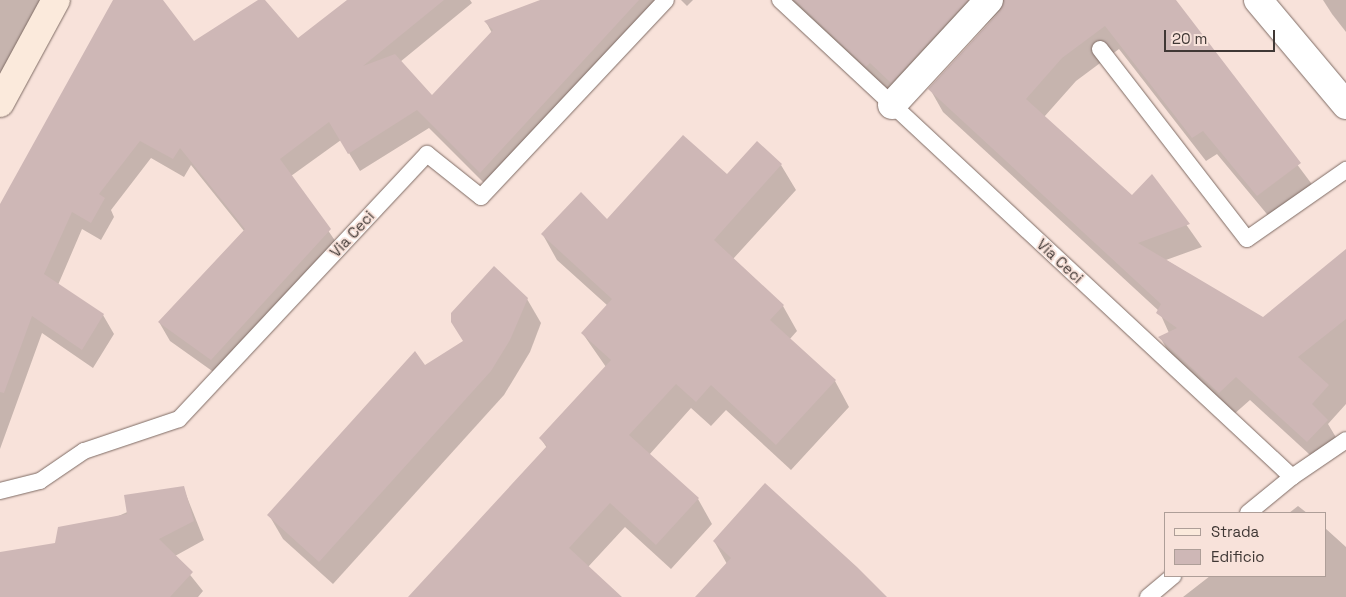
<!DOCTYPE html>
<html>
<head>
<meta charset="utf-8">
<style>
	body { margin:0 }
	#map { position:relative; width:1346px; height:597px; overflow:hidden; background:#f8e2da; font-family:"Space Grotesk",sans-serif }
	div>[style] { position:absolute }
	.shadow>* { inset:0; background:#0003 }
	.building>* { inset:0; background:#ceb7b6 }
	.roads { filter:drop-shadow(0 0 1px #7e6b64) drop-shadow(0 0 1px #7e6b64) }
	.lane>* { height:16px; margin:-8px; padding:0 8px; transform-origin:8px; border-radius:8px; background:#fff }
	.street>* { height:28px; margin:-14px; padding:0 14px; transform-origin:14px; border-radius:14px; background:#fff }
	.secondary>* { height:28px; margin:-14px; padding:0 14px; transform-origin:14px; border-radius:14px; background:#fbeadc }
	span { translate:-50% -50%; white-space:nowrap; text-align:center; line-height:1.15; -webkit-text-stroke:4px #f8e2da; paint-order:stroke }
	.street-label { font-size:15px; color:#403835 }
	.legend { position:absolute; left:1164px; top:512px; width:162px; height:65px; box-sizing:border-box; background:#f8e2da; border:1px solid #ae9e98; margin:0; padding:6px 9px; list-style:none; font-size:15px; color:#403835 }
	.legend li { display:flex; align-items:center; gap:10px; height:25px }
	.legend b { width:25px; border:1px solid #ae9e98 }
	.scale { position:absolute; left:1164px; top:30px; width:111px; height:22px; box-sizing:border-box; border:2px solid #403835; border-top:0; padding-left:6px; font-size:15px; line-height:18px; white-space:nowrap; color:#403835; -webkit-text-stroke:4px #f8e2da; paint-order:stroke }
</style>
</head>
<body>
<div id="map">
	<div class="shadow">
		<div style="clip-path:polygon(0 0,58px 0,0 105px)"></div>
		<div style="clip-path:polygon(114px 0,161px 0,194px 43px,264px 0,281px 52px,349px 0,470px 0,472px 3px,400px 62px,432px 97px,492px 33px,486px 22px,544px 0,667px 0,491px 190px,429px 128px,360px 171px,341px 140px,291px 176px,340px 248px,222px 378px,170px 341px,159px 322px,244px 231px,191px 165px,184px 177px,151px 158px,111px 210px,114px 217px,101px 240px,82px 229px,58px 285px,103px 315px,114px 334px,93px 368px,42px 333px,0 449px,0 207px)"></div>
		<div style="clip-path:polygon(681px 0,693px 0,687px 6px)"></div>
		<div style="clip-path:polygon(781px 0,1174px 0,1314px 187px,1271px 219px,1217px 154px,1206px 161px,1119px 49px,1076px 81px,1044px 117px,1132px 197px,1152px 176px,1202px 247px,1166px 260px,1263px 319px,1346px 253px,1346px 404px,1328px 424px,1340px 444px,1321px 465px,1250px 400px,1233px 415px,1173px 360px,1160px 337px,1169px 333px,1159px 311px,943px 112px,930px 89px,1002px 9px,905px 105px)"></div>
		<div style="clip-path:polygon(1323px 0,1346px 0,1346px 32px,1332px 14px)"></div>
		<div style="clip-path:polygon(781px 165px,796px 190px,733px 259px,783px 306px,797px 331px,789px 340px,835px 381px,849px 407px,791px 470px,726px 410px,711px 426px,691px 408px,649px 455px,698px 499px,712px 524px,671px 569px,625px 527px,588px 567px,621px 597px,410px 597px,547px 448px,541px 439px,606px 367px,583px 334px,608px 306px,557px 260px,543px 235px,607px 220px,728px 176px)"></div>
		<div style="clip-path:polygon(527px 299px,541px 323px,530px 352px,504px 395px,333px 584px,283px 539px,269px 515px,425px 367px)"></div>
		<div style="clip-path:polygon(183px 487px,204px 540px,175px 556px,203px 591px,198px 597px,0 597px,0 554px,56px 544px)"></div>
		<div style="clip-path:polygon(1298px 506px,1307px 513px,1289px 513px)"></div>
		<div style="clip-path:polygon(1325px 528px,1346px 547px,1346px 597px,1183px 597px,1210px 576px,1325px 576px)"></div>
		<div style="clip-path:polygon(714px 541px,886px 597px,696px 597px,727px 564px)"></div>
	</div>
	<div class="building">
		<div style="clip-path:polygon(113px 0,163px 0,194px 41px,258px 0,265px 0,298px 38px,347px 0,444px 0,363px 66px,395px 54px,432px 95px,493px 30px,484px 21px,540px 0,639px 0,480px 173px,417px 110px,348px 154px,329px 122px,280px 159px,331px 229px,211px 360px,158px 322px,245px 229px,180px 148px,173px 159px,140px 141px,99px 194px,105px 198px,91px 223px,72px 212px,44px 274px,104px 314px,82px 350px,32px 316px,4px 393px,0 392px,0 204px)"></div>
		<div style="clip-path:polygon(795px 0,968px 0,891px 83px,870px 63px,866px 67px)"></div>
		<div style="clip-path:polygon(1004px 0,1176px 0,1301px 163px,1257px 196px,1203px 131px,1192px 138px,1105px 26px,1062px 58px,1026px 99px,1132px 195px,1152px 174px,1190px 224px,1138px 243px,1263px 317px,1346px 249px,1346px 319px,1298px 357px,1329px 385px,1312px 404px,1328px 420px,1307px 442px,1236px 377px,1219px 393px,1158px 337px,1177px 328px,1156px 313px,1161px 304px,928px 89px,1000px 11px)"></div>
		<div style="clip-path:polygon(683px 135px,727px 174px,757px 141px,782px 164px,714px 240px,784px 305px,770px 320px,836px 380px,776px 445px,711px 385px,696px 402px,676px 384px,629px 435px,699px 498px,656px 545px,610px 503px,569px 548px,622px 597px,408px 597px,547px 446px,539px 438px,611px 360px,581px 333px,612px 299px,541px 234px,581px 192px,607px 219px)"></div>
		<div style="clip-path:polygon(494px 266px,528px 298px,510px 340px,491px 371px,319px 562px,267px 515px,415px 351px,425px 365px,463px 341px,451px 322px,451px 313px)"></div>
		<div style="clip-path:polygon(765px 483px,857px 567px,887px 597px,695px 597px,731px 558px,713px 541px)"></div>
		<div style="clip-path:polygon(184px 486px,194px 521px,159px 539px,193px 572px,170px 597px,0 597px,0 552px,55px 543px,58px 527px,127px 514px,124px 495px)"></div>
	</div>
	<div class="roads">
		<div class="lane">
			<div style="left:780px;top:0;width:700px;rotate:42.97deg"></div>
			<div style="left:1292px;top:477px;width:65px;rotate:-34.4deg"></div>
			<div style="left:1100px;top:49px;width:240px;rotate:52.3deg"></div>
			<div style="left:1247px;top:239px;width:121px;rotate:-34.9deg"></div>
			<div style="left:0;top:491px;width:41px;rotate:-14deg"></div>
			<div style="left:40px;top:481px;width:53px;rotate:-34.3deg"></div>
			<div style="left:84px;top:451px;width:100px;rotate:-18.6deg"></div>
			<div style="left:179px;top:419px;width:363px;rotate:-46.9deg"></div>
			<div style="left:427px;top:154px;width:69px;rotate:38.5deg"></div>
			<div style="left:481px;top:197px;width:270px;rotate:-46.8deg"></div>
			<div style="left:1248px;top:513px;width:57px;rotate:-39.3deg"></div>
			<div style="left:1148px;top:597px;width:33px;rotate:-40deg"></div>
		</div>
		<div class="street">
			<div style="left:1258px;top:0;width:137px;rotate:50deg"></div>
			<div style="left:892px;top:105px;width:143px;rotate:-47.3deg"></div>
		</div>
		<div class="secondary">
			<div style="left:0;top:103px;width:117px;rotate:-61.5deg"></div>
		</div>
	</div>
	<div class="street-label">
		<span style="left:352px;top:234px;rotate:-47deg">Via Ceci</span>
		<span style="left:1060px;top:261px;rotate:43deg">Via Ceci</span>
	</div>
	<ul class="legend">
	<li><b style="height:6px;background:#fbeadc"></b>Strada</li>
	<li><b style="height:14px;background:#ceb7b6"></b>Edificio</li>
	</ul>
	<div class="scale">20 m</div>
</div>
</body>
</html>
